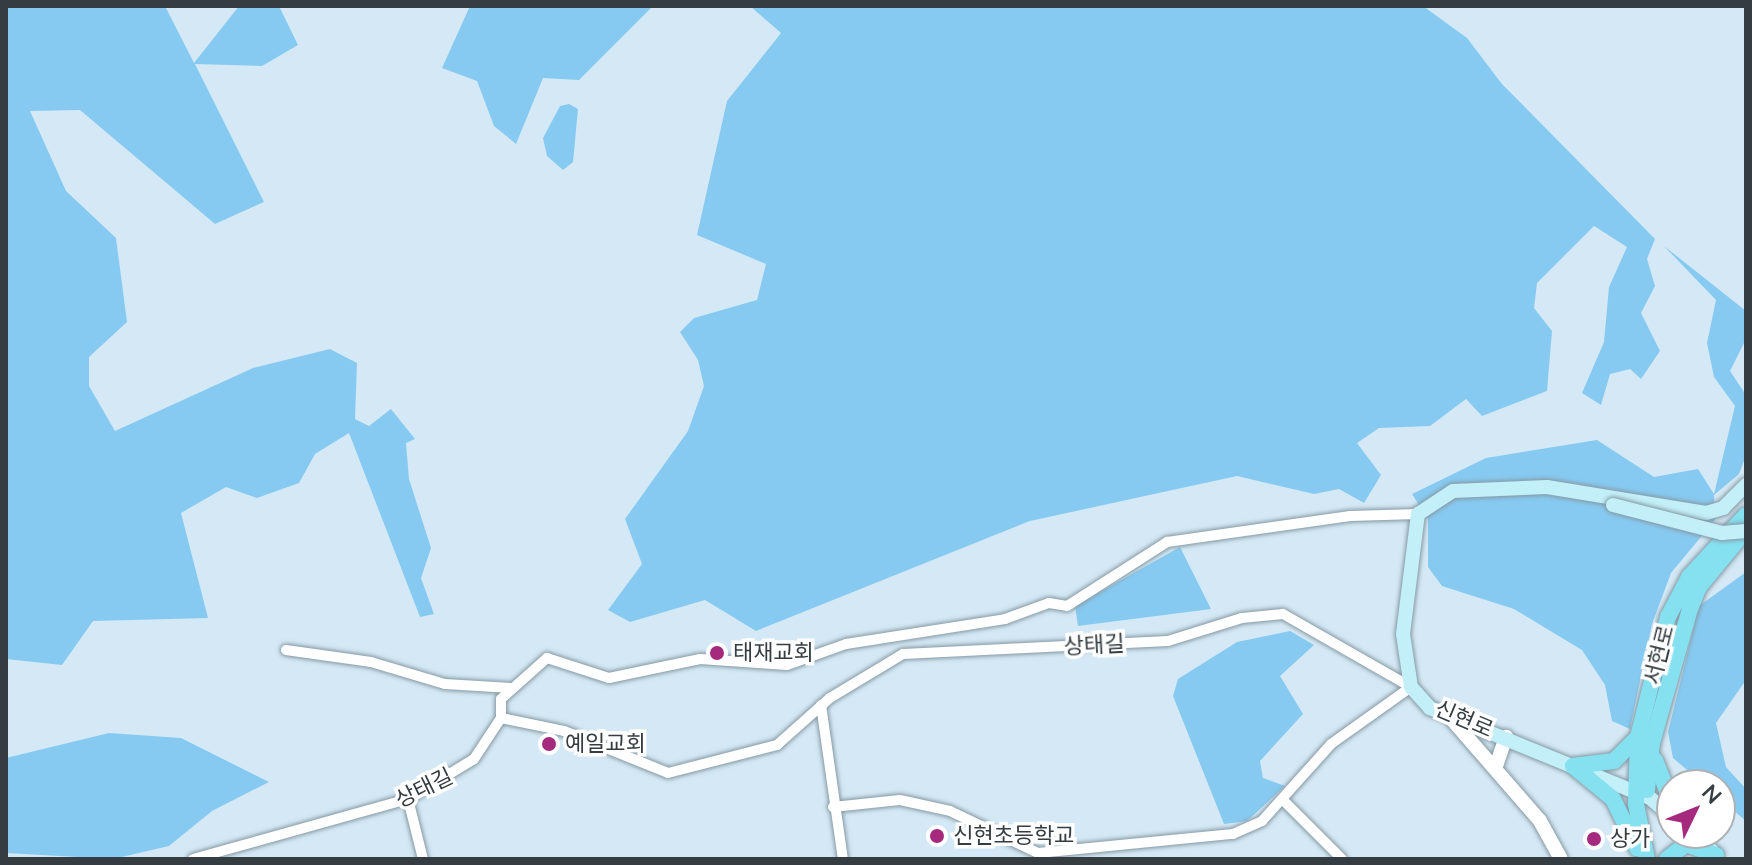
<!DOCTYPE html>
<html>
<head>
<meta charset="utf-8">
<style>
	body { margin:0 }
	#map { position:relative; width:1752px; height:865px; overflow:hidden; background:#d4e9f5; font-family:Mulish,"Noto Sans KR",sans-serif }
	div>[style] { position:absolute }
	.green>* { inset:0; background:#87caf1 }
	.roads { filter:drop-shadow(0 0 2px #8699a4) drop-shadow(0 0 2px #8699a4) }
	.minor>* { height:10px; margin:-5px; padding:0 5px; transform-origin:5px; border-radius:5px; background:#fff }
	.tertiary>* { height:14px; margin:-7px; padding:0 7px; transform-origin:7px; border-radius:7px; background:#fff }
	.secondary>* { height:14px; margin:-7px; padding:0 7px; transform-origin:7px; border-radius:7px; background:#c2eff8 }
	.primary>* { height:16px; margin:-8px; padding:0 8px; transform-origin:8px; border-radius:8px; background:#85e0f0 }
	.bridges { filter:drop-shadow(0 0 2px #8699a4) drop-shadow(0 0 2px #8699a4) }
	.secondary-bridge>* { height:14px; margin:-7px; padding:0 7px; transform-origin:7px; border-radius:7px; background:#c2eff8 }
	.dots>* { width:22px; height:22px; translate:-50% -50%; box-sizing:border-box; border:4px solid #fff; border-radius:50% }
	span { translate:-50% -50%; white-space:nowrap; text-align:center; line-height:1.15; -webkit-text-stroke:7px #fff; paint-order:stroke }
	.street-label { font-size:22px; color:#353d42 }
	.poi-label { font-size:22px; color:#353d42 }
	.left { translate:0 -50%; text-align:left }
	.frame { position:absolute; inset:0; border:8px solid #353d42; pointer-events:none }
	.north { position:absolute; left:1656px; top:769px; width:80px; height:80px; box-sizing:border-box; background:#fff; border:2px solid #aeb1b3; border-radius:50%; rotate:47deg; font-size:22px; font-weight:700; line-height:32px; text-align:center; color:#353d42 }
	.north::after { content:''; display:block; margin:auto; width:28px; height:36px; background:#a5297c; clip-path:polygon(50% 0,100% 100%,50% 72%,0 100%) }
</style>
</head>
<body>
<div id="map">
	<div class="green">
		<div style="clip-path:polygon(6px 6px,165px 6px,194px 63px,239px 6px,279px 6px,298px 45px,262px 66px,195px 64px,264px 202px,215px 224px,80px 110px,30px 111px,66px 191px,116px 238px,127px 322px,89px 357px,89px 386px,115px 431px,253px 368px,330px 349px,357px 363px,355px 419px,369px 426px,391px 409px,415px 439px,406px 443px,409px 479px,431px 548px,421px 578px,434px 614px,420px 617px,349px 433px,315px 454px,299px 483px,257px 498px,226px 487px,181px 513px,208px 618px,93px 621px,62px 665px,6px 659px)"></div>
		<div style="clip-path:polygon(470px 6px,653px 6px,579px 80px,543px 78px,516px 144px,494px 126px,477px 81px,442px 68px)"></div>
		<div style="clip-path:polygon(750px 6px,1423px 6px,1467px 38px,1502px 84px,1655px 239px,1647px 259px,1655px 286px,1641px 313px,1660px 351px,1641px 379px,1630px 369px,1610px 374px,1601px 405px,1582px 393px,1604px 342px,1609px 287px,1627px 247px,1594px 226px,1537px 283px,1534px 308px,1552px 331px,1547px 391px,1482px 416px,1466px 399px,1430px 426px,1379px 428px,1357px 443px,1381px 475px,1364px 503px,1339px 489px,1314px 494px,1237px 476px,1030px 521px,756px 631px,705px 600px,630px 622px,608px 610px,642px 564px,625px 519px,688px 431px,704px 386px,698px 360px,680px 332px,694px 318px,757px 300px,766px 264px,697px 235px,727px 101px,781px 33px)"></div>
		<div style="clip-path:polygon(569px 104px,578px 109px,573px 162px,563px 170px,547px 156px,543px 138px,560px 106px)"></div>
		<div style="clip-path:polygon(1664px 246px,1746px 311px,1746px 339px,1730px 371px,1746px 395px,1746px 456px,1739px 474px,1714px 495px,1715px 520px,1671px 573px,1652px 624px,1630px 729px,1612px 721px,1605px 685px,1582px 650px,1514px 609px,1442px 586px,1428px 567px,1428px 519px,1412px 494px,1486px 458px,1597px 440px,1654px 477px,1698px 469px,1714px 494px,1735px 406px,1714px 377px,1707px 343px,1716px 300px)"></div>
		<div style="clip-path:polygon(1180px 547px,1211px 609px,1078px 626px,1075px 606px)"></div>
		<div style="clip-path:polygon(1746px 572px,1746px 680px,1716px 723px,1726px 767px,1746px 789px,1746px 821px,1720px 799px,1720px 785px,1705px 785px,1673px 758px,1668px 732px,1699px 606px)"></div>
		<div style="clip-path:polygon(1290px 631px,1314px 645px,1280px 676px,1303px 714px,1260px 761px,1263px 778px,1285px 786px,1247px 821px,1224px 824px,1173px 696px,1178px 679px,1237px 642px)"></div>
		<div style="clip-path:polygon(109px 733px,181px 738px,269px 782px,212px 811px,169px 846px,113px 859px,6px 853px,6px 758px)"></div>
	</div>
	<div class="roads">
		<div class="minor">
			<div style="left:286px;top:650px;width:86px;rotate:8deg"></div>
			<div style="left:371px;top:662px;width:77px;rotate:16.6deg"></div>
			<div style="left:445px;top:684px;width:66px;rotate:3.5deg"></div>
			<div style="left:821px;top:705px;width:156px;rotate:81.9deg"></div>
			<div style="left:501px;top:718px;width:19px;rotate:-90deg"></div>
			<div style="left:501px;top:699px;width:62px;rotate:-41.7deg"></div>
			<div style="left:547px;top:658px;width:65px;rotate:17.9deg"></div>
			<div style="left:609px;top:678px;width:93px;rotate:-11.8deg"></div>
			<div style="left:700px;top:659px;width:87px;rotate:3.9deg"></div>
			<div style="left:787px;top:665px;width:63px;rotate:-19.6deg"></div>
			<div style="left:846px;top:644px;width:161px;rotate:-8.9deg"></div>
			<div style="left:1005px;top:619px;width:47px;rotate:-20deg"></div>
			<div style="left:1049px;top:603px;width:18px;rotate:9deg"></div>
			<div style="left:1067px;top:606px;width:119px;rotate:-32.6deg"></div>
			<div style="left:1167px;top:542px;width:185px;rotate:-8.1deg"></div>
			<div style="left:1350px;top:516px;width:68px;rotate:-1.7deg"></div>
			<div style="left:408px;top:799px;width:62px;rotate:76deg"></div>
			<div style="left:1283px;top:800px;width:83px;rotate:45deg"></div>
			<div style="left:833px;top:807px;width:67px;rotate:-6deg"></div>
			<div style="left:900px;top:800px;width:51px;rotate:12.4deg"></div>
			<div style="left:950px;top:811px;width:98px;rotate:25.5deg"></div>
			<div style="left:1038px;top:853px;width:196px;rotate:-5.6deg"></div>
			<div style="left:1233px;top:834px;width:32px;rotate:-24deg"></div>
			<div style="left:1262px;top:821px;width:103px;rotate:-48.1deg"></div>
			<div style="left:1331px;top:744px;width:98px;rotate:-35.5deg"></div>
			<div style="left:193px;top:859px;width:223px;rotate:-15.6deg"></div>
			<div style="left:408px;top:799px;width:77px;rotate:-31.2deg"></div>
			<div style="left:474px;top:759px;width:49px;rotate:-56.6deg"></div>
			<div style="left:501px;top:718px;width:64px;rotate:11.7deg"></div>
			<div style="left:564px;top:731px;width:112px;rotate:22deg"></div>
			<div style="left:668px;top:773px;width:113px;rotate:-14.4deg"></div>
			<div style="left:777px;top:745px;width:71px;rotate:-41.6deg"></div>
			<div style="left:830px;top:698px;width:85px;rotate:-31.1deg"></div>
			<div style="left:903px;top:654px;width:265px;rotate:-2.8deg"></div>
			<div style="left:1168px;top:641px;width:77px;rotate:-17.3deg"></div>
			<div style="left:1242px;top:618px;width:41px;rotate:-5.6deg"></div>
			<div style="left:1283px;top:614px;width:147px;rotate:29.7deg"></div>
		</div>
		<div class="tertiary">
			<div style="left:1448px;top:715px;width:140px;rotate:49deg"></div>
			<div style="left:1540px;top:821px;width:43px;rotate:61.1deg"></div>
			<div style="left:1496px;top:766px;width:31px;rotate:-71deg"></div>
		</div>
		<div class="secondary">
			<div style="left:1672px;top:817px;width:29px;rotate:-139deg"></div>
			<div style="left:1650px;top:798px;width:238px;rotate:-157.8deg"></div>
			<div style="left:1430px;top:708px;width:28px;rotate:-132deg"></div>
			<div style="left:1411px;top:687px;width:54px;rotate:-98.6deg"></div>
			<div style="left:1403px;top:634px;width:121px;rotate:-82.9deg"></div>
			<div style="left:1418px;top:514px;width:42px;rotate:-33.3deg"></div>
			<div style="left:1453px;top:491px;width:94px;rotate:-2.4deg"></div>
			<div style="left:1547px;top:487px;width:161px;rotate:9.3deg"></div>
			<div style="left:1706px;top:513px;width:18px;rotate:-16deg"></div>
			<div style="left:1723px;top:508px;width:33px;rotate:-45deg"></div>
			<div style="left:1692px;top:833px;width:27px;rotate:42deg"></div>
		</div>
		<div class="primary">
			<div style="left:1655px;top:760px;width:46px;rotate:68.4deg"></div>
			<div style="left:1573px;top:766px;width:52px;rotate:39.5deg"></div>
			<div style="left:1613px;top:799px;width:55px;rotate:63.9deg"></div>
			<div style="left:1573px;top:766px;width:41px;rotate:-7deg"></div>
			<div style="left:1614px;top:761px;width:34px;rotate:-45deg"></div>
			<div style="left:1647px;top:790px;width:47px;rotate:-83.9deg"></div>
			<div style="left:1652px;top:743px;width:139px;rotate:-74.2deg"></div>
			<div style="left:1690px;top:609px;width:24px;rotate:-68deg"></div>
			<div style="left:1699px;top:587px;width:74px;rotate:-50.5deg"></div>
			<div style="left:1647px;top:859px;width:56px;rotate:-101.3deg"></div>
			<div style="left:1636px;top:804px;width:67px;rotate:-88.3deg"></div>
			<div style="left:1638px;top:737px;width:124px;rotate:-76deg"></div>
			<div style="left:1668px;top:617px;width:45px;rotate:-62.3deg"></div>
			<div style="left:1689px;top:577px;width:84px;rotate:-47.4deg"></div>
			<div style="left:1667px;top:859px;width:24px;rotate:-38deg"></div>
			<div style="left:1686px;top:844px;width:32px;rotate:20deg"></div>
		</div>
	</div>
	<div class="bridges">
		<div class="secondary-bridge">
			<div style="left:1613px;top:505px;width:113px;rotate:14.4deg"></div>
			<div style="left:1722px;top:533px;width:24px;rotate:-5deg"></div>
		</div>
	</div>
	<div class="dots">
		<div style="left:717px;top:653px;background:#a5297c"></div>
		<div style="left:549px;top:744px;background:#a5297c"></div>
		<div style="left:937px;top:836px;background:#a5297c"></div>
		<div style="left:1594px;top:839px;background:#a5297c"></div>
	</div>
	<div class="street-label">
		<span style="left:1094px;top:645px;rotate:-3deg">상태길</span>
		<span style="left:1659px;top:655px;rotate:-76deg">서현로</span>
		<span style="left:1464px;top:719px;rotate:23deg">신현로</span>
		<span style="left:424px;top:788px;rotate:-26deg">상태길</span>
	</div>
	<div class="poi-label">
		<span class="left" style="left:733px;top:653px">태재교회</span>
		<span class="left" style="left:565px;top:744px">예일교회</span>
		<span class="left" style="left:953px;top:836px">신현초등학교</span>
		<span class="left" style="left:1610px;top:839px">상가</span>
	</div>
	<div class="frame"></div>
	<div class="north">N</div>
</div>
</body>
</html>
